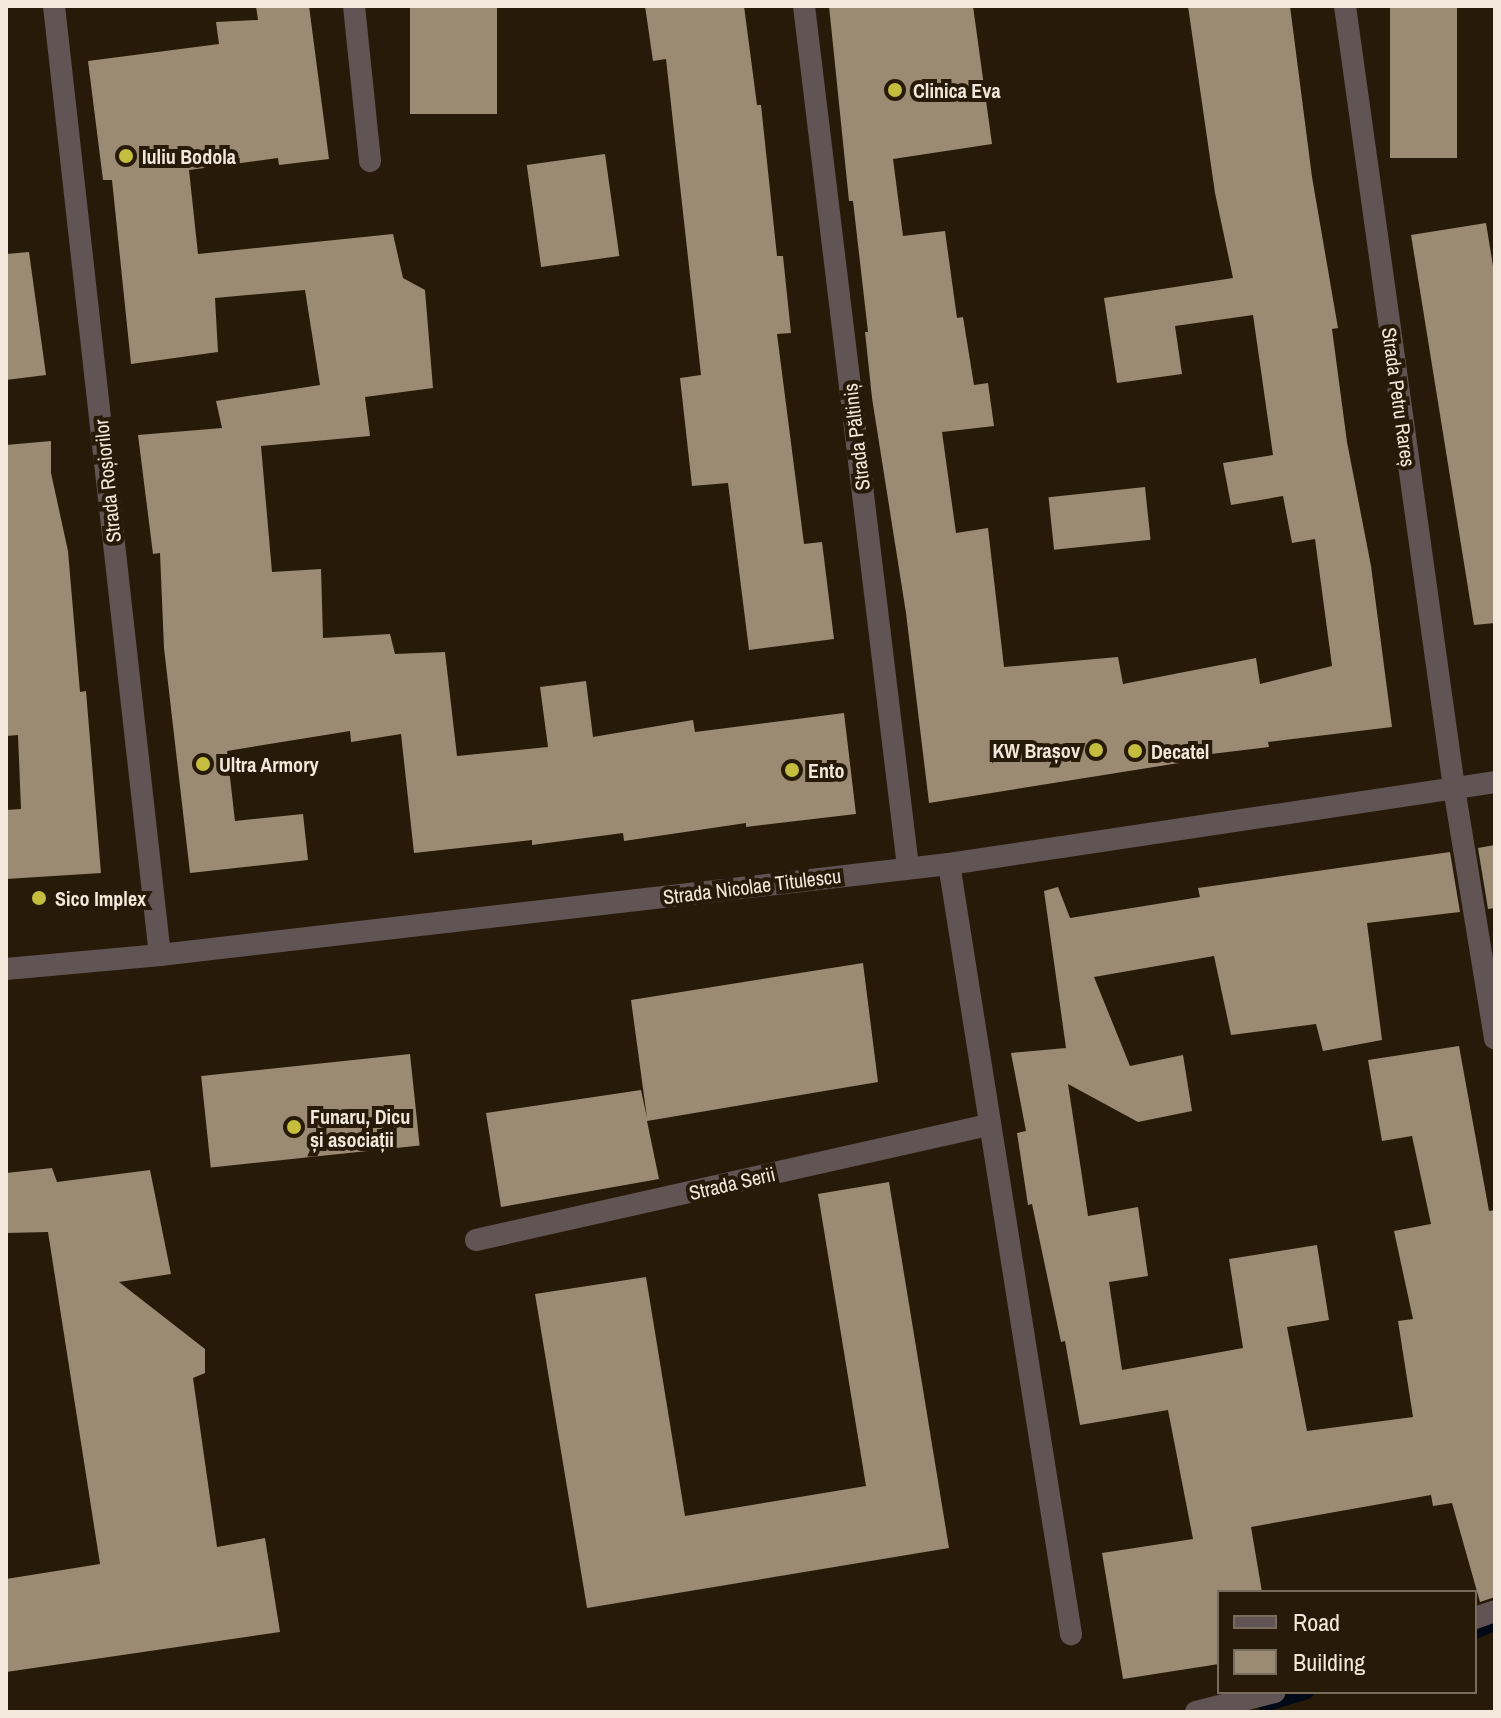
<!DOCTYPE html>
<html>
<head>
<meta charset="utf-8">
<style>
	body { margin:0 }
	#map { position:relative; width:1501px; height:1718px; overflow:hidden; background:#281a08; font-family:"Archivo Narrow",sans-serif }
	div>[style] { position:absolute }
	.stream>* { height:14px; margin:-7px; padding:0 7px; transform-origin:7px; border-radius:7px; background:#000a17 }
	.building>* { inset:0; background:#9b8b74; transform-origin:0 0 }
	.service>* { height:22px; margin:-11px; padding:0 11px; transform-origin:11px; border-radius:11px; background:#615454 }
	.minor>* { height:22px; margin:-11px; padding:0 11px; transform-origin:11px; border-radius:11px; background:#615454 }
	.tertiary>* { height:22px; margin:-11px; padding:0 11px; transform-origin:11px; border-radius:11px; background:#615454 }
	.dots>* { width:22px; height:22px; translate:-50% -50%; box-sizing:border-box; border:4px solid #281a08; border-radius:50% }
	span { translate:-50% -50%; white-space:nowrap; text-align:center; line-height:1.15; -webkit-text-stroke:8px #281a08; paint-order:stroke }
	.poi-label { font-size:20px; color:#f2e8dc; font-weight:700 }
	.left { translate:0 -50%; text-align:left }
	.right { translate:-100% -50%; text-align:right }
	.street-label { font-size:20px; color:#f2e8dc }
	.frame { position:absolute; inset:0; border:8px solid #f2e8dc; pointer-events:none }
	.legend { position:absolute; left:1217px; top:1590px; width:260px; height:104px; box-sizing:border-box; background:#281a08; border:2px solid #796c5d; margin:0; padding:10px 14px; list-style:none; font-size:24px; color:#f2e8dc }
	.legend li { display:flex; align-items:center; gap:16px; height:40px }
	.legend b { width:40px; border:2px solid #796c5d }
</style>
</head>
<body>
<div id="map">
	<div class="stream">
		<div style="left:1475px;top:1632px;width:22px;rotate:-22deg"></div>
		<div style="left:1265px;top:1705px;width:44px;rotate:-17.2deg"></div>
	</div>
	<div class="building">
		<div style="clip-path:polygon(256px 6px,309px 6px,329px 159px,279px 165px,278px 158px,189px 170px,198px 254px,393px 234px,403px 278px,425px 290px,433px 388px,365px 397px,370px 436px,261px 446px,272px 572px,321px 569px,323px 638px,390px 634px,395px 654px,445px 652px,457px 756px,548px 747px,540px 687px,586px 681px,593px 737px,693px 720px,695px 732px,844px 713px,856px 814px,746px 827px,746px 823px,624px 841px,623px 833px,532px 845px,532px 840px,414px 853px,401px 734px,351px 742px,350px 731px,227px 751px,235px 821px,303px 814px,308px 860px,190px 873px,164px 648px,160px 553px,153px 554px,138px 435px,222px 428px,216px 401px,320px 385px,305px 290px,215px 298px,218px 352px,131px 364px,112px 180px,103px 180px,88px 61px,219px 44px,216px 22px,258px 20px)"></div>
		<div style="left:410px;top:6px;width:87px;height:108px"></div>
		<div style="clip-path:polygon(645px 6px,744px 6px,757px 105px,761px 105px,777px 256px,783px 256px,791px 333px,777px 334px,804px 544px,822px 542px,834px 639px,749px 650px,728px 483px,692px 486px,680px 378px,701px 375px,666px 59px,653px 61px)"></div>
		<div style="clip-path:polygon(829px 6px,973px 6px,992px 144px,893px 159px,903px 236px,945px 231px,957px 318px,963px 317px,974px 385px,988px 383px,994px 426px,942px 432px,956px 533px,988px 528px,1004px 667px,1118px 657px,1123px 684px,1256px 658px,1260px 684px,1332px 666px,1315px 539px,1292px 543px,1283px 496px,1231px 505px,1223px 463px,1273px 455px,1253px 315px,1175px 326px,1182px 374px,1117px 383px,1104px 298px,1233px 278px,1215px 193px,1188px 6px,1290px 6px,1312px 177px,1338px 328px,1332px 329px,1347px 442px,1371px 566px,1392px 727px,1268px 742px,1269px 747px,1178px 758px,1179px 763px,929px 803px,906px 613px,872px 398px,865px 332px,868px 332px,853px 201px,849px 201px)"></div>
		<div style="left:1390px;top:6px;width:67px;height:152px"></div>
		<div style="left:605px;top:154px;width:103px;height:79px;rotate:82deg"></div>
		<div style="clip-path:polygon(1486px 223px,1495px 278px,1495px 623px,1474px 625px,1411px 235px)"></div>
		<div style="clip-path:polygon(29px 252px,46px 375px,6px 380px,6px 254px)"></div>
		<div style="clip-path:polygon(51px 441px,51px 473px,68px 551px,80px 692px,86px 691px,101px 873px,6px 879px,6px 810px,21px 809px,18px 735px,6px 736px,6px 445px)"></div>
		<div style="left:1145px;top:487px;width:53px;height:97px;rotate:84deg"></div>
		<div style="clip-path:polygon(1495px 845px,1495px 908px,1488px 909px,1478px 848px)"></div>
		<div style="clip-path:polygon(1450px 852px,1460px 912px,1367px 923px,1382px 1040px,1323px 1051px,1316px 1024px,1231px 1035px,1214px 956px,1094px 977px,1130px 1066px,1183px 1055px,1192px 1111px,1138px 1122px,1068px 1084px,1088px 1216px,1138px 1207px,1148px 1276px,1109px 1282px,1122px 1370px,1243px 1348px,1229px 1259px,1317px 1245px,1329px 1320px,1287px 1327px,1307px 1431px,1413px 1417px,1398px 1321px,1413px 1319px,1394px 1231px,1431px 1224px,1412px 1136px,1382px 1141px,1368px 1060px,1459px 1046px,1489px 1211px,1495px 1210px,1495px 1597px,1480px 1602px,1452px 1503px,1433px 1506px,1431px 1495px,1251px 1527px,1262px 1592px,1219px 1592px,1219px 1664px,1123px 1679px,1102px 1553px,1193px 1539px,1168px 1410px,1080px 1425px,1065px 1341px,1061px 1342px,1032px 1204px,1028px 1205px,1017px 1133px,1026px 1131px,1011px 1053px,1066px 1048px,1044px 891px,1058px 887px,1070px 918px,1200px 897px,1198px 888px)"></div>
		<div style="clip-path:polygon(863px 963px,878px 1082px,647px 1121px,659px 1179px,501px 1207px,486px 1113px,641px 1090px,647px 1118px,631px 1000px)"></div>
		<div style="left:410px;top:1054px;width:92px;height:210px;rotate:84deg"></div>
		<div style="clip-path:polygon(52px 1168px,57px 1182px,150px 1170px,171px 1274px,119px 1282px,205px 1349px,205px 1373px,193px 1378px,217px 1547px,265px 1538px,280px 1632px,6px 1672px,6px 1579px,100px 1564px,48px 1232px,6px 1233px,6px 1173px)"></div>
		<div style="clip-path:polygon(889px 1182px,949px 1548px,587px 1608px,535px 1294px,646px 1277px,685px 1516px,866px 1486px,818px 1194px)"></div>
	</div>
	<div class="service">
		<div style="left:354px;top:6px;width:156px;rotate:84.1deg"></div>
		<div style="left:476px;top:1240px;width:525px;rotate:-12.66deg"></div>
	</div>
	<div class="minor">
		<div style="left:54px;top:6px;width:955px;rotate:83.63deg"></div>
		<div style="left:804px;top:6px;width:867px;rotate:83.11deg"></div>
		<div style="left:1345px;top:6px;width:790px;rotate:82.06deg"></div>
		<div style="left:1454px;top:788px;width:254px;rotate:80.7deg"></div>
		<div style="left:949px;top:864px;width:780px;rotate:81deg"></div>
		<div style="left:1475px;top:1618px;width:21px;rotate:-19deg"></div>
		<div style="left:1196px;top:1712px;width:81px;rotate:-14.2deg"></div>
	</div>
	<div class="tertiary">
		<div style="left:6px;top:969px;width:155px;rotate:-5.2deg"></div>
		<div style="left:160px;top:955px;width:794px;rotate:-6.58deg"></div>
		<div style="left:949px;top:864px;width:552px;rotate:-8.54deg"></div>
	</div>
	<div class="dots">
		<div style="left:895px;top:90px;background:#c4bd3e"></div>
		<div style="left:126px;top:156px;background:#c4bd3e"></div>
		<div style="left:1096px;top:750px;background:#c4bd3e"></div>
		<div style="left:1135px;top:751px;background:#c4bd3e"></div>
		<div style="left:203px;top:764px;background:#c4bd3e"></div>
		<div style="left:792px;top:770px;background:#c4bd3e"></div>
		<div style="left:39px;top:898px;background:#c4bd3e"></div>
		<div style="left:294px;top:1127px;background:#c4bd3e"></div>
	</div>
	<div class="poi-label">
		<span class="left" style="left:913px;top:90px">Clinica Eva</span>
		<span class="left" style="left:142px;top:156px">Iuliu Bodola</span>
		<span class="right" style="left:1080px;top:750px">KW Brașov</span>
		<span class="left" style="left:1151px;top:751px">Decatel</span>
		<span class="left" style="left:219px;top:764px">Ultra Armory</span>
		<span class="left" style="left:808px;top:770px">Ento</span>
		<span class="left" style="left:55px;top:898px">Sico Implex</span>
		<span class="left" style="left:310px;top:1128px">Funaru, Dicu<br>și asociații</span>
	</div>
	<div class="street-label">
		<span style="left:1399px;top:397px;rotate:82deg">Strada Petru Rareș</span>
		<span style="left:856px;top:437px;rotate:-97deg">Strada Păltiniș</span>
		<span style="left:107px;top:481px;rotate:-96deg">Strada Roșiorilor</span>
		<span style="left:752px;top:886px;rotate:-7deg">Strada Nicolae Titulescu</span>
		<span style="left:732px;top:1183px;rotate:-13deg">Strada Serii</span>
	</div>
	<div class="frame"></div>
	<ul class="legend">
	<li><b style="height:10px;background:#615454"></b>Road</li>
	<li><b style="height:22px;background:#9b8b74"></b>Building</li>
	</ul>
</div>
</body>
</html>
